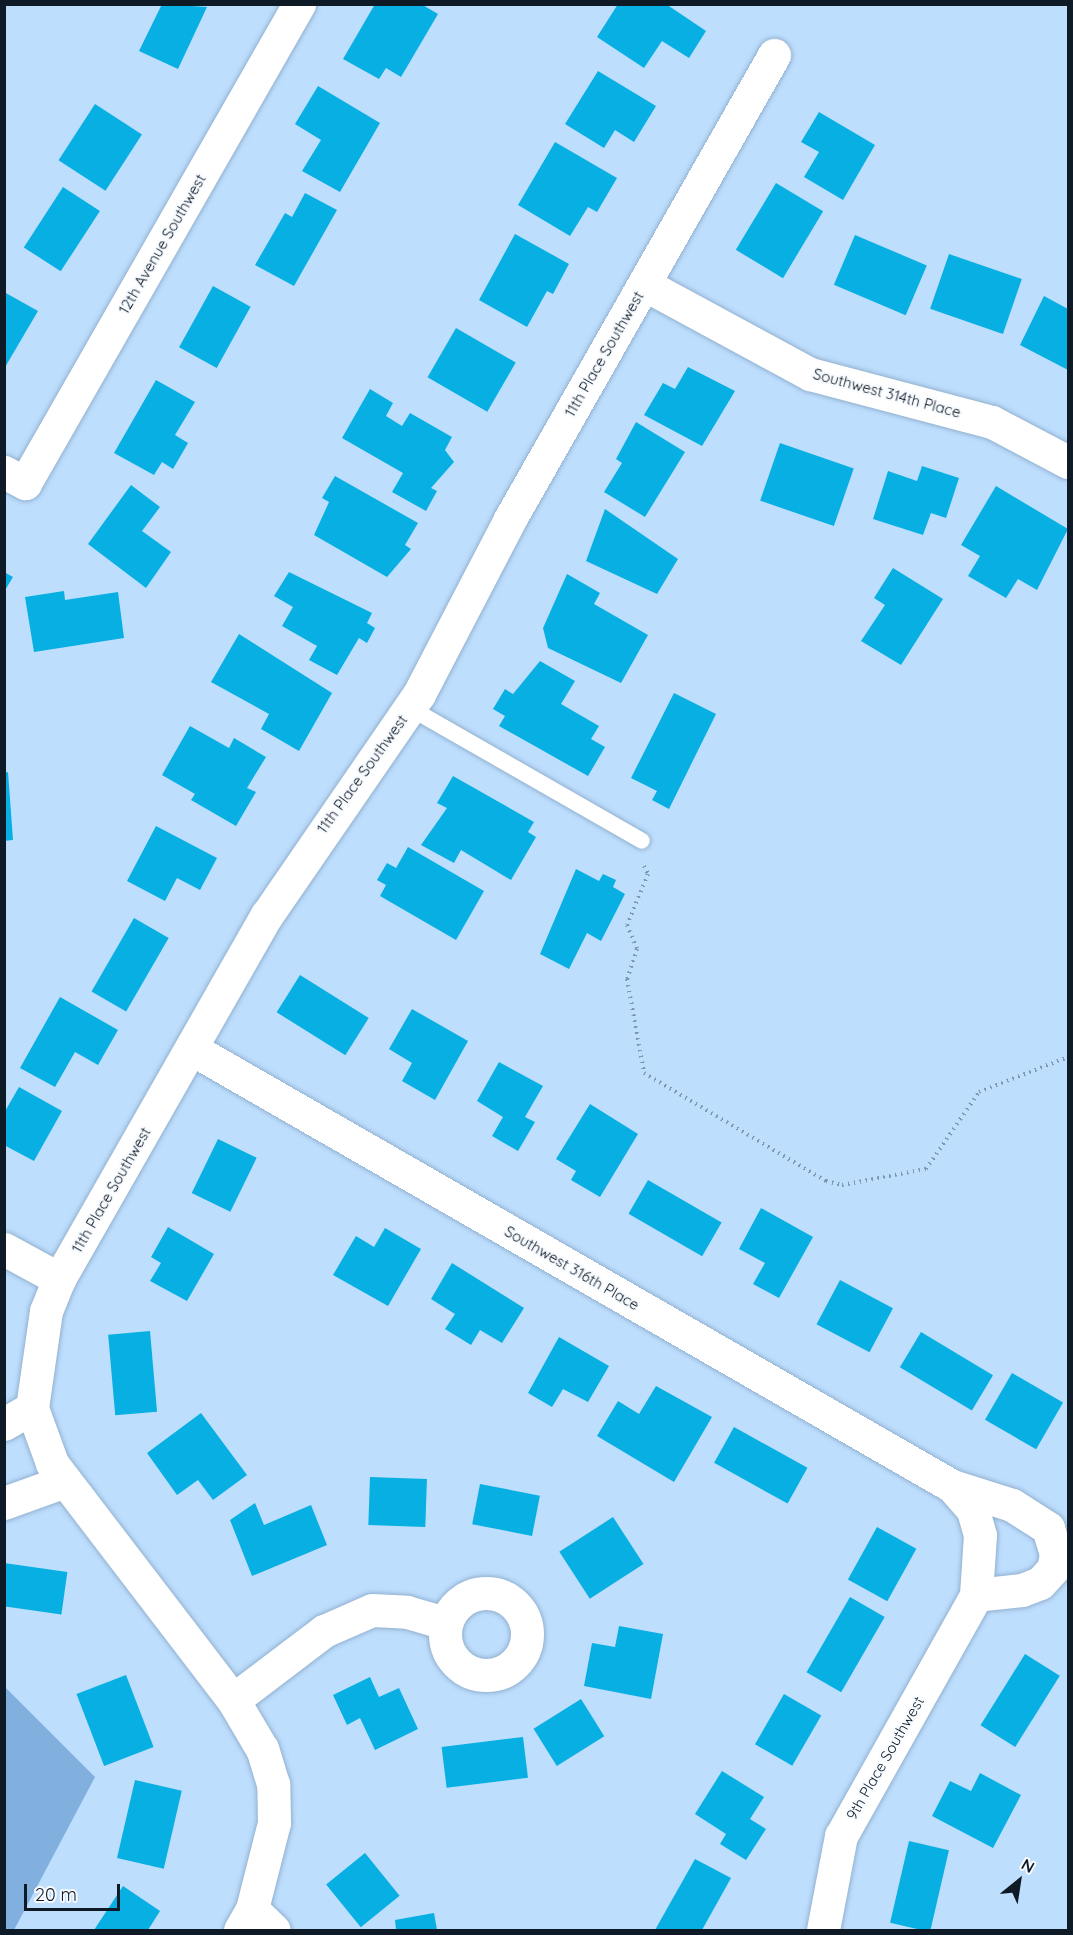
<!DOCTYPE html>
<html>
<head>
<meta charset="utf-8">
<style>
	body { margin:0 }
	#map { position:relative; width:1073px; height:1935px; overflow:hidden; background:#bedefe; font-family:Quicksand,sans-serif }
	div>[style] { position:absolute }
	.green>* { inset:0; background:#82b0de }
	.building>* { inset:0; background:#08afe3; transform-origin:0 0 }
	.path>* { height:4px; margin-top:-2px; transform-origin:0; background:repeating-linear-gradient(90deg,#7e97af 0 1.5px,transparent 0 6px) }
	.roads { filter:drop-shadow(0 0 2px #92b1cf) drop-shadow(0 0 2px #92b1cf) }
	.service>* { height:16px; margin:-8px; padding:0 8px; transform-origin:8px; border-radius:8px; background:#fff }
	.minor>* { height:33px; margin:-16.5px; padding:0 16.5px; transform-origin:16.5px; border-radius:16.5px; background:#fff }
	.minor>.ring { margin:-16.5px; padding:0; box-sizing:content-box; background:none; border:33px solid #fff; border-radius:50% }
	span { translate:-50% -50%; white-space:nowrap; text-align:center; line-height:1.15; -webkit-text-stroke:4.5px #f8fbff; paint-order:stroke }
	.street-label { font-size:15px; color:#0e1a25 }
	.frame { position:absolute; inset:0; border:6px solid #0e1a25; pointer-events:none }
	.north { position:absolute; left:989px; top:1851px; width:60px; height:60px; -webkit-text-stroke:4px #f8fbff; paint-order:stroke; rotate:30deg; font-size:16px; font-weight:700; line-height:24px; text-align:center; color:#0e1a25 }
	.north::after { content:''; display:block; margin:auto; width:21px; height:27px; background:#0e1a25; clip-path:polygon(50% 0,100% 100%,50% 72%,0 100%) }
	.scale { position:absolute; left:24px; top:1884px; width:96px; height:27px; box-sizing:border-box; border:3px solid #0e1a25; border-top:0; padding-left:8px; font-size:18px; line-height:21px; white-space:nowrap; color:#0e1a25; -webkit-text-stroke:4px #f8fbff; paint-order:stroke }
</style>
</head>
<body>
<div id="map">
	<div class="green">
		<div style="clip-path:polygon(5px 1687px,95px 1777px,14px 1930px,4px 1930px)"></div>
	</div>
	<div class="building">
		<div style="clip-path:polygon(162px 4px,207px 7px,178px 69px,139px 51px)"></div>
		<div style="clip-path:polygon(375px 4px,421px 4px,438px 14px,401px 77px,386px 68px,379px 79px,343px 59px)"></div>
		<div style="clip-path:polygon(618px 4px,666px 4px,706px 31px,689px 58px,662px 41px,644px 68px,597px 37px)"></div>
		<div style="clip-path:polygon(598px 71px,656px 106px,634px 142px,615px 130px,604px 148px,565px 124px)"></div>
		<div style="clip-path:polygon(318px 86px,380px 123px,340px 192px,302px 171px,321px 140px,295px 124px)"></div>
		<div style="left:95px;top:104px;width:56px;height:67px;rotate:33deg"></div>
		<div style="clip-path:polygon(819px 112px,875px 145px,843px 200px,804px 177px,819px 152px,801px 142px)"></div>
		<div style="clip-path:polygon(555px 142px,617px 178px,597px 212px,588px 207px,570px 236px,518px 205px)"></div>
		<div style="left:776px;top:183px;width:55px;height:78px;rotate:31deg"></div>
		<div style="left:63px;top:187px;width:44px;height:72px;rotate:33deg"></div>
		<div style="clip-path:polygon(305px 193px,337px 210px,294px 286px,255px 265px,285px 213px,292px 217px)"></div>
		<div style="clip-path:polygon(515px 234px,569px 264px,553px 294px,547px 291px,527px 327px,479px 300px)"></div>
		<div style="left:855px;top:235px;width:78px;height:54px;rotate:23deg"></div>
		<div style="left:949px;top:254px;width:77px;height:58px;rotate:19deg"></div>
		<div style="left:213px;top:286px;width:43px;height:70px;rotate:29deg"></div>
		<div style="clip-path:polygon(4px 292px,38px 311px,4px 369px)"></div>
		<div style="clip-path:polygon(1044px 296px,1068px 309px,1068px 370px,1020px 345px)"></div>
		<div style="left:456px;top:328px;width:69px;height:57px;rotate:30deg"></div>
		<div style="clip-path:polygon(688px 367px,735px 391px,702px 446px,644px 415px,663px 383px,675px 389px)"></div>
		<div style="clip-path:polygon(156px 380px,195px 402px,175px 435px,188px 443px,173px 469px,162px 462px,154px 475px,114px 453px)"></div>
		<div style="clip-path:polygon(370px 389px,393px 403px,386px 416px,402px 426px,410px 413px,452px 437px,445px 450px,454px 462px,431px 488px,437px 491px,426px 511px,392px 492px,403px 473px,342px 438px)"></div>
		<div style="clip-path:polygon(636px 422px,685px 452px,645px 517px,604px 492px,622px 463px,616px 459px)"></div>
		<div style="left:780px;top:443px;width:78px;height:61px;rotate:19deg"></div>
		<div style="clip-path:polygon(922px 466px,959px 478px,946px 518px,931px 513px,923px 535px,873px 519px,888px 471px,917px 481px)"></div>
		<div style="clip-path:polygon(335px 476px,418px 523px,405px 545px,411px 549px,387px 577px,314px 535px,329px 502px,322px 498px)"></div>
		<div style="clip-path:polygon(131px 485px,160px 507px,142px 531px,171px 552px,146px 588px,88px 544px)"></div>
		<div style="clip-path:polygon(996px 486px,1068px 529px,1037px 590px,1018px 579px,1006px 598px,968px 576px,980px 556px,961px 545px)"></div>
		<div style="clip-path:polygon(605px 509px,678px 559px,657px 594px,586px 561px)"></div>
		<div style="clip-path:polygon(893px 568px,943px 599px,901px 665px,861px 641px,885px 605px,874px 598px)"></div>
		<div style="clip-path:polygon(4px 572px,13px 577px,4px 592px)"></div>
		<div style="clip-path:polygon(289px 572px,372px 613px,367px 623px,375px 628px,367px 643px,359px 638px,337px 675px,309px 660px,317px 646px,282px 626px,293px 607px,274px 596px)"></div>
		<div style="clip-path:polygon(567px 574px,600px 593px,594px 604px,648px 635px,621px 683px,548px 648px,543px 628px)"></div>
		<div style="clip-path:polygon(64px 591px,65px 600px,118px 592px,124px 638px,34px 652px,25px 597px)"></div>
		<div style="clip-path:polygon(239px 634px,332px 693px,299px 751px,261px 729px,269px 714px,211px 682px)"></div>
		<div style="clip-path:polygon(540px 661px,575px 681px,561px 704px,599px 726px,591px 739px,605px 747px,588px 776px,499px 726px,505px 716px,493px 709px,505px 689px,513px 694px)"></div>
		<div style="clip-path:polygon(674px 693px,716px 714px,669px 809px,652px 800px,657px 791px,631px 778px)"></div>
		<div style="clip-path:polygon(190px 726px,229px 748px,234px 738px,266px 757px,247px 788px,256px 792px,236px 826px,191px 800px,195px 794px,162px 775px)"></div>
		<div style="clip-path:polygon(8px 772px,13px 840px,4px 841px,4px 773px)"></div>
		<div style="clip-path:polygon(453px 776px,534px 822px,528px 832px,536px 837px,511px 880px,461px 850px,454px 863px,421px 845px,447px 808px,437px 803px)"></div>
		<div style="clip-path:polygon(156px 826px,217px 858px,200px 890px,177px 878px,165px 901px,127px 881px)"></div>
		<div style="clip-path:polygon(408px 847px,484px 891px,456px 940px,380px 896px,386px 885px,377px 880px,387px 863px,396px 868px)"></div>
		<div style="clip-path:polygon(576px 869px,599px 881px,603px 874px,616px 880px,613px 887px,625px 894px,601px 941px,587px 933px,569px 969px,540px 954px)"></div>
		<div style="left:134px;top:918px;width:40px;height:85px;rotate:30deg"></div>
		<div style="left:300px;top:975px;width:81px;height:44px;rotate:32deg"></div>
		<div style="clip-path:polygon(60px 997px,118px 1030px,98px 1065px,75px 1052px,55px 1087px,20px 1068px)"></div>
		<div style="clip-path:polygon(412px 1009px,468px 1041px,435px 1100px,402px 1081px,412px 1063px,389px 1049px)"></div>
		<div style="clip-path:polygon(499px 1062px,543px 1086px,525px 1117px,535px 1122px,518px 1151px,492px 1136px,503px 1117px,477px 1101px)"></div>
		<div style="clip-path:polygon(19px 1087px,62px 1111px,34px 1161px,4px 1145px,4px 1113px)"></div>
		<div style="clip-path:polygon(590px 1104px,638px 1134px,600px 1197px,571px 1180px,576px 1171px,556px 1159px)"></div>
		<div style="left:218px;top:1139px;width:43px;height:60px;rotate:26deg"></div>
		<div style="left:648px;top:1180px;width:85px;height:39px;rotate:30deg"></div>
		<div style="clip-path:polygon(761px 1208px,813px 1237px,779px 1298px,753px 1284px,765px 1263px,739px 1249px)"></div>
		<div style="clip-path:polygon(168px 1227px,214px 1254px,187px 1301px,150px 1281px,161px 1263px,151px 1257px)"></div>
		<div style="clip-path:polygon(385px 1228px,421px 1249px,388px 1306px,333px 1275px,356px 1236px,374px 1247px)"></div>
		<div style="clip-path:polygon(452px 1263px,524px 1308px,502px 1343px,480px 1330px,471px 1345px,445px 1329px,455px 1314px,431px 1299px)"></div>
		<div style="left:840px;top:1280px;width:60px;height:50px;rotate:28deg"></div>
		<div style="left:150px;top:1331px;width:81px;height:42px;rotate:85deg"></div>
		<div style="left:921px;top:1332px;width:84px;height:41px;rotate:31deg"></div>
		<div style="clip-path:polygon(559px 1337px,609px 1366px,588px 1402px,563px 1389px,552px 1407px,528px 1393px)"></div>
		<div style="left:1012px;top:1373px;width:59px;height:54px;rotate:30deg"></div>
		<div style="clip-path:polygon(656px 1386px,712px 1417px,674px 1482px,597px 1436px,618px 1401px,639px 1414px)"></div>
		<div style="clip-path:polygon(201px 1413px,247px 1475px,213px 1500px,198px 1480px,177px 1495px,147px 1453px)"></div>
		<div style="left:734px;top:1427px;width:84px;height:41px;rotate:29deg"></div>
		<div style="left:370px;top:1477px;width:57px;height:48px;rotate:2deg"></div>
		<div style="left:480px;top:1484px;width:61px;height:41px;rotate:11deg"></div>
		<div style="clip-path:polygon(255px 1503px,264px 1525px,311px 1505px,327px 1545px,252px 1576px,230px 1520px)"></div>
		<div style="left:613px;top:1517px;width:56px;height:64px;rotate:57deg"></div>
		<div style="left:877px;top:1527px;width:45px;height:60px;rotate:29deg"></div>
		<div style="left:4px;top:1563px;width:64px;height:43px;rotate:8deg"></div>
		<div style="left:850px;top:1597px;width:40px;height:87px;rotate:30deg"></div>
		<div style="clip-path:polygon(619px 1626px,663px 1634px,651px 1699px,584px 1686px,592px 1643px,615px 1647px)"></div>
		<div style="left:1025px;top:1654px;width:41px;height:84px;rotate:32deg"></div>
		<div style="left:126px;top:1675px;width:77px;height:53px;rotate:69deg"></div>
		<div style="clip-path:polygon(370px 1677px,379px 1697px,399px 1688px,418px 1729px,375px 1750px,360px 1718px,347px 1725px,333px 1695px)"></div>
		<div style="left:784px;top:1694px;width:43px;height:58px;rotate:30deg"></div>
		<div style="left:581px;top:1699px;width:44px;height:56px;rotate:58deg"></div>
		<div style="left:523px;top:1737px;width:41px;height:82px;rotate:83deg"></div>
		<div style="clip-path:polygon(722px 1771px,764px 1797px,750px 1819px,766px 1829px,746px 1860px,720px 1844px,726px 1834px,695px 1814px)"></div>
		<div style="clip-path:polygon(980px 1773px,1021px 1795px,993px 1848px,932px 1816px,950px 1781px,971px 1791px)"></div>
		<div style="left:135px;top:1780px;width:48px;height:80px;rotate:13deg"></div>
		<div style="left:909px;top:1841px;width:41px;height:84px;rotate:13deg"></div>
		<div style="left:365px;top:1853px;width:55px;height:50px;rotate:51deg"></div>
		<div style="clip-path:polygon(695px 1859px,731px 1878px,702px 1930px,655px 1930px)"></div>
		<div style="clip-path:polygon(123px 1886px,160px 1911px,148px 1930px,94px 1930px)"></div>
		<div style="clip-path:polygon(434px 1913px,437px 1930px,396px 1930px,395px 1920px)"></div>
	</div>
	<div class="path">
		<div style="left:644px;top:866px;width:9px;rotate:63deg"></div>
		<div style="left:648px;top:874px;width:55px;rotate:112.4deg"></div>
		<div style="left:627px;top:925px;width:26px;rotate:67deg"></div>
		<div style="left:637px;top:949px;width:32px;rotate:108deg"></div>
		<div style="left:627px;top:979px;width:96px;rotate:79.7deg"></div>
		<div style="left:644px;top:1073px;width:212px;rotate:30.7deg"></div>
		<div style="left:826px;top:1181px;width:16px;rotate:14deg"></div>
		<div style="left:842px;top:1185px;width:86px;rotate:-10.8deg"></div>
		<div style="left:926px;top:1169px;width:93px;rotate:-55.5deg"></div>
		<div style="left:979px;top:1092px;width:96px;rotate:-21.5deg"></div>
	</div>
	<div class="roads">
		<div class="service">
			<div style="left:410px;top:708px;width:267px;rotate:29.8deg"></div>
		</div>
		<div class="minor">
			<div style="left:644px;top:284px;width:189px;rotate:28.5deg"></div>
			<div style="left:810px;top:374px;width:188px;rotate:14.8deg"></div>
			<div style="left:992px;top:422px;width:86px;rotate:27.8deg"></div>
			<div style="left:4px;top:472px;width:24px;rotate:28deg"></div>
			<div style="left:25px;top:483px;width:552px;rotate:-60.23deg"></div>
			<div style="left:192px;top:1049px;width:877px;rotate:29.9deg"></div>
			<div style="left:952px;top:1486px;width:63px;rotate:17.6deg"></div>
			<div style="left:1012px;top:1505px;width:43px;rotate:32.6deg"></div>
			<div style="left:1048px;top:1528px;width:28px;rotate:73deg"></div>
			<div style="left:1056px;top:1555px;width:14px;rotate:102deg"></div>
			<div style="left:1053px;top:1569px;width:19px;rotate:133deg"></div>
			<div style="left:1040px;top:1583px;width:19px;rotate:159deg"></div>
			<div style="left:1022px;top:1590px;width:46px;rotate:173.8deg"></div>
			<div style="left:4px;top:1249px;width:63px;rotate:28.6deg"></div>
			<div style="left:4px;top:1424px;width:32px;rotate:-30deg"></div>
			<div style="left:4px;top:1503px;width:65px;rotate:-19.8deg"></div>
			<div class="ring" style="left:445px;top:1593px;width:49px;height:49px"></div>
			<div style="left:233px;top:1700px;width:114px;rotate:-37.2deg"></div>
			<div style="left:324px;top:1631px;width:52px;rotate:-23.6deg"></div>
			<div style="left:372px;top:1610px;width:35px;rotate:3deg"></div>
			<div style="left:407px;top:1612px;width:40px;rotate:16deg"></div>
			<div style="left:252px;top:1909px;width:30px;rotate:44deg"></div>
			<div style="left:240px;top:1930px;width:24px;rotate:-60deg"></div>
			<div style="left:252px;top:1909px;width:89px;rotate:-75.7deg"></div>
			<div style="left:274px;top:1823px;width:39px;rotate:-91deg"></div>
			<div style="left:273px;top:1784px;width:37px;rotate:-107deg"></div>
			<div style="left:262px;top:1749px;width:57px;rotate:-120.6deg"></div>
			<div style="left:233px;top:1700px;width:298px;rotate:-127.4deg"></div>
			<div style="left:52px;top:1463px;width:59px;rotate:-110deg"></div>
			<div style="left:32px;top:1408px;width:98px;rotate:-81.8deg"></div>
			<div style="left:46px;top:1311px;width:35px;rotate:-68deg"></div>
			<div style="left:59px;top:1279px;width:419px;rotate:-60.3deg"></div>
			<div style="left:267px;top:915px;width:268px;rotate:-55.5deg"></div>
			<div style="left:419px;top:694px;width:197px;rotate:-62.5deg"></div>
			<div style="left:510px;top:519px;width:534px;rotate:-60.36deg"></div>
			<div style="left:823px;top:1930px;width:96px;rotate:-79.2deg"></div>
			<div style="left:841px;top:1836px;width:276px;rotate:-60.7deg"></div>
			<div style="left:976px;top:1595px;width:60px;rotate:-86.2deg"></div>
			<div style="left:980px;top:1535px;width:26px;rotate:-106deg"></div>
			<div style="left:973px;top:1510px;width:32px;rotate:-131deg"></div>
		</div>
	</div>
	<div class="street-label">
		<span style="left:162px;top:244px;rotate:-60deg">12th Avenue Southwest</span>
		<span style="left:604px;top:354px;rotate:-60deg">11th Place Southwest</span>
		<span style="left:887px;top:393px;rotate:15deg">Southwest 314th Place</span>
		<span style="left:362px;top:774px;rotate:-54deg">11th Place Southwest</span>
		<span style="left:111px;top:1190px;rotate:-60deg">11th Place Southwest</span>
		<span style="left:572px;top:1268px;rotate:30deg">Southwest 316th Place</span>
		<span style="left:885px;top:1758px;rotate:-60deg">9th Place Southwest</span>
	</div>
	<div class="frame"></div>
	<div class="north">N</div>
	<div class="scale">20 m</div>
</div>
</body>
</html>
